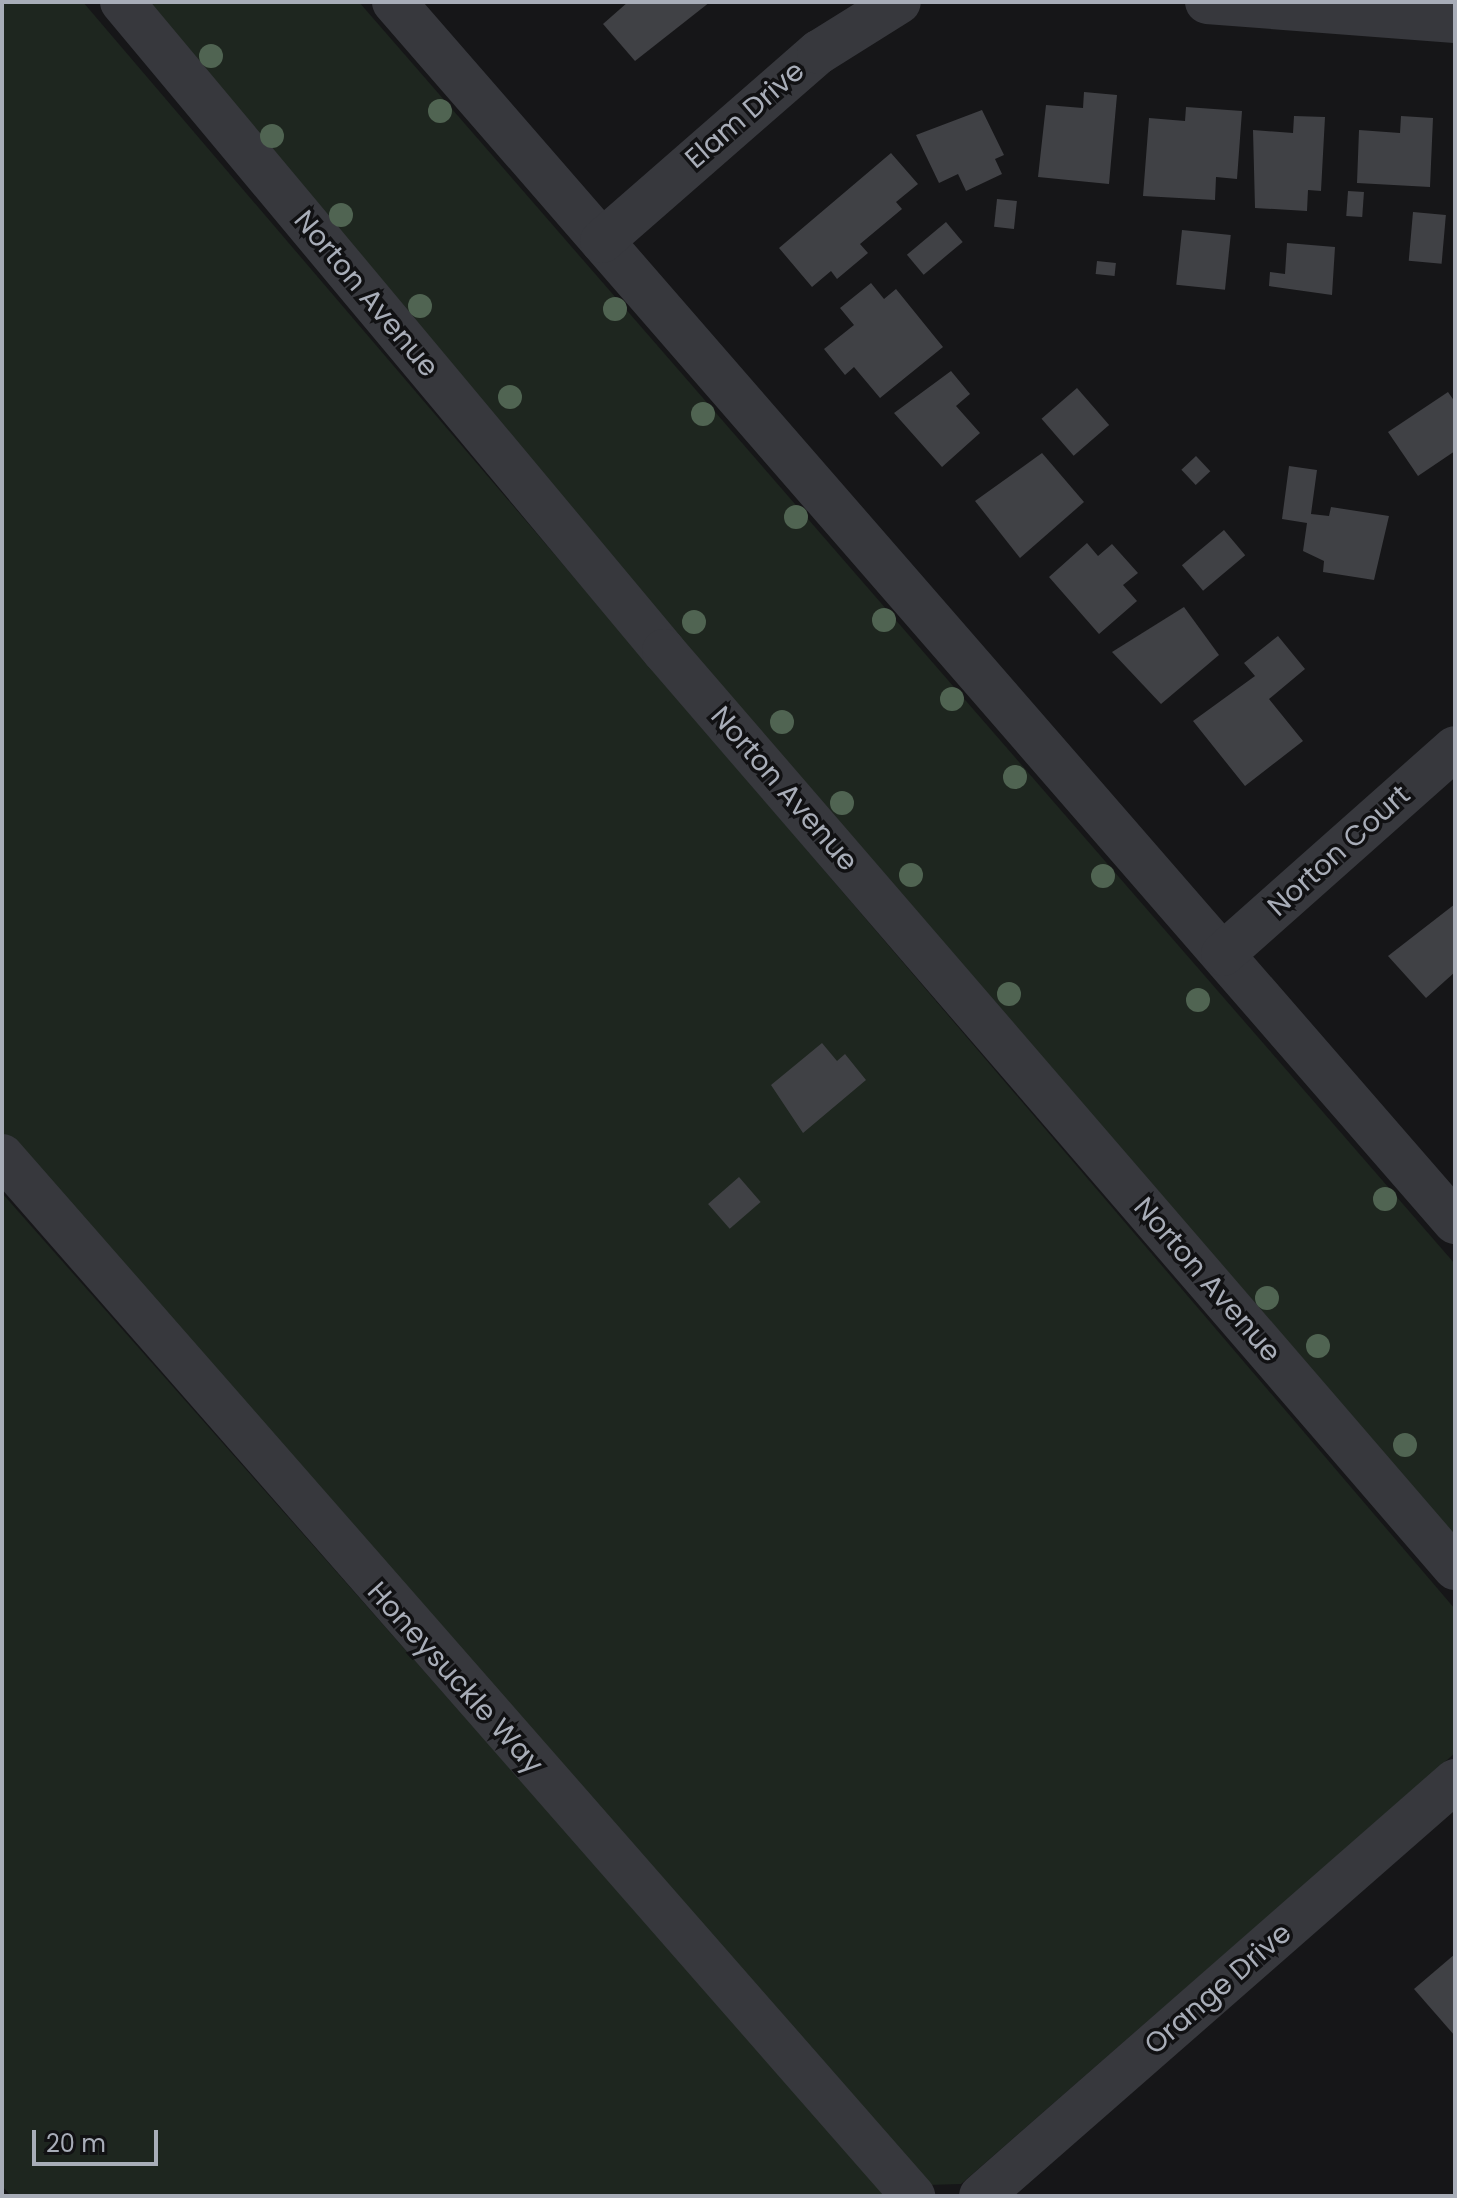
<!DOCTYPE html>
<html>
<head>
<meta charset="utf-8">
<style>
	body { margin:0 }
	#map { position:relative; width:1457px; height:2198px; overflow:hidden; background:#161618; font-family:Poppins,sans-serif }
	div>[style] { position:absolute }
	.green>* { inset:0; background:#1e261f }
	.building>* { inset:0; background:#404145; transform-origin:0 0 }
	.minor>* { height:44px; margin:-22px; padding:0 22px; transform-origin:22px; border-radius:22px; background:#37383d }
	.trees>* { width:24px; height:24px; margin:-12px; border-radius:50%; background:#506452 }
	span { translate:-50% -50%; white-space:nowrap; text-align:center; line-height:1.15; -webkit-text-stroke:7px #111113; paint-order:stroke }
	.street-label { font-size:28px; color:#a8adb8 }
	.frame { position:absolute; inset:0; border:4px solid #a8adb8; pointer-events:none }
	.scale { position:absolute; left:32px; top:2130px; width:126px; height:36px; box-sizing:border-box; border:4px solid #a8adb8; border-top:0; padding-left:10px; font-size:24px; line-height:28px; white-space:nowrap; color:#a8adb8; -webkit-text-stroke:6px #111113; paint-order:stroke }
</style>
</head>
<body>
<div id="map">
	<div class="green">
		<div style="clip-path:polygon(2px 2px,83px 2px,1455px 1609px,1455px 1753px,961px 2184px,928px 2185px,2px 1132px)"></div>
		<div style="clip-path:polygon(135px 2px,359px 2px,1455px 1264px,1455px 1540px)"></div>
		<div style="clip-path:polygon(2px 1193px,877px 2184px,885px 2196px,11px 2196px,2px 2186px)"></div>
	</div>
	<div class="building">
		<div style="clip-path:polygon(628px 2px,710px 2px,635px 61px,603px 24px)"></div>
		<div style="clip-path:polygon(1084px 92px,1117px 95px,1109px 184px,1038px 177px,1046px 105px,1083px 108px)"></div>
		<div style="clip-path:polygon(1186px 107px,1242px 111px,1237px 179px,1216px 177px,1215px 200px,1143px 196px,1149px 118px,1185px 121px)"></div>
		<div style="clip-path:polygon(982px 110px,1004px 155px,995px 159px,1002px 174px,966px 191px,958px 174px,939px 183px,916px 135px)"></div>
		<div style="clip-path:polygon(1294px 116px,1325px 117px,1321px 191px,1308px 190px,1307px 211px,1255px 208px,1253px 130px,1293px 133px)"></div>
		<div style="clip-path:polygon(1401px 116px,1433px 118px,1430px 187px,1357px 183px,1359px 130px,1400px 133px)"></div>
		<div style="clip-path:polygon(891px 153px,918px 184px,896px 202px,902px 209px,860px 244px,868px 253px,837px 279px,831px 271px,812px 287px,779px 248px)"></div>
		<div style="left:1348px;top:191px;width:16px;height:25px;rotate:4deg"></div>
		<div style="left:997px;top:199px;width:20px;height:28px;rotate:6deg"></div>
		<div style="left:1413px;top:212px;width:33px;height:49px;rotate:5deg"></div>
		<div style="left:946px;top:222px;width:26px;height:51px;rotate:50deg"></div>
		<div style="left:1182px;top:230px;width:49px;height:55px;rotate:6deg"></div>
		<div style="clip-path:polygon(1287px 243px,1335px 247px,1332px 295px,1269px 286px,1270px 272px,1285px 274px)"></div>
		<div style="left:1097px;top:261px;width:19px;height:13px;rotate:6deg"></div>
		<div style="clip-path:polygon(871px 283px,884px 299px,896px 289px,943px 347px,880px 398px,854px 367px,845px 375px,824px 349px,854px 325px,840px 308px)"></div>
		<div style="clip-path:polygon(951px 371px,970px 394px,956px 406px,980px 433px,942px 467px,894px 413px)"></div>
		<div style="left:1077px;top:388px;width:49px;height:47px;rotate:49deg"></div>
		<div style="clip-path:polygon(1448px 392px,1455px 402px,1455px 451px,1418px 476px,1388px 432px)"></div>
		<div style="clip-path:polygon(1042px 453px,1084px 502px,1020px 558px,975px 501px)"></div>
		<div style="left:1196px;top:456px;width:21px;height:20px;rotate:47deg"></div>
		<div style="clip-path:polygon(1289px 466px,1317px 470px,1311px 514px,1329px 516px,1331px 507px,1389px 516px,1374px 580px,1323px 572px,1324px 561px,1303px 551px,1307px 523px,1282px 519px)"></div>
		<div style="left:1224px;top:530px;width:33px;height:55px;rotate:50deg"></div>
		<div style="clip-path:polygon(1087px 543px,1098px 556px,1112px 544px,1138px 573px,1123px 585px,1137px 601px,1099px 634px,1049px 577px)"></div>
		<div style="clip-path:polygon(1184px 607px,1219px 655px,1161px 704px,1112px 652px)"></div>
		<div style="clip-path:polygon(1278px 636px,1305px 669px,1269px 699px,1303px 741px,1245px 786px,1193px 721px,1255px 676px,1244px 663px)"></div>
		<div style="clip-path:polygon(1455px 904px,1455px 972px,1426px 998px,1388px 956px)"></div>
		<div style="clip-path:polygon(822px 1043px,837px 1061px,845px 1054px,866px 1080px,803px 1133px,771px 1085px)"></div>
		<div style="left:739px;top:1177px;width:33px;height:41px;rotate:49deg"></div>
		<div style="clip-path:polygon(1455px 1954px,1455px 2036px,1414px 1989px)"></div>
	</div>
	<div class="minor">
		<div style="left:122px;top:2px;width:846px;rotate:50.13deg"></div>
		<div style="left:664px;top:651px;width:1211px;rotate:49.22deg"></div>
		<div style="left:394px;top:2px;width:1617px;rotate:48.99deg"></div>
		<div style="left:1207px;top:2px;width:249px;rotate:4.4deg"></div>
		<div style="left:602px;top:241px;width:288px;rotate:-41.1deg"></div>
		<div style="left:819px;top:52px;width:94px;rotate:-32deg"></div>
		<div style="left:1223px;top:954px;width:310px;rotate:-41.6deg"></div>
		<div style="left:2px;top:1156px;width:1383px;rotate:48.78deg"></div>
		<div style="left:981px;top:2196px;width:630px;rotate:-41.2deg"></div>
	</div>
	<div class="trees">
		<div style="left:211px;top:56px"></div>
		<div style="left:440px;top:111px"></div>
		<div style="left:272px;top:136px"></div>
		<div style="left:341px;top:215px"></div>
		<div style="left:420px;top:306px"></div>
		<div style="left:615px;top:309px"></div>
		<div style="left:510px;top:397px"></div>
		<div style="left:703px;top:414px"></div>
		<div style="left:796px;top:517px"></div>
		<div style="left:884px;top:620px"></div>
		<div style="left:694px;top:622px"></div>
		<div style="left:952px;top:699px"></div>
		<div style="left:782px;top:722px"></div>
		<div style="left:1015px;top:777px"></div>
		<div style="left:842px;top:803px"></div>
		<div style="left:911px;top:875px"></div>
		<div style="left:1103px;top:876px"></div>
		<div style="left:1009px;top:994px"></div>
		<div style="left:1198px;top:1000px"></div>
		<div style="left:1385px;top:1199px"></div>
		<div style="left:1267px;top:1298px"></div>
		<div style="left:1318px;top:1346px"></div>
		<div style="left:1405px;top:1445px"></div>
	</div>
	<div class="street-label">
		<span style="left:745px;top:115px;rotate:-41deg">Elam Drive</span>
		<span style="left:366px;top:294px;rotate:50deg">Norton Avenue</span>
		<span style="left:784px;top:789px;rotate:49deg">Norton Avenue</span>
		<span style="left:1339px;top:851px;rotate:-42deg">Norton Court</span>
		<span style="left:1207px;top:1280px;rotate:49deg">Norton Avenue</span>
		<span style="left:455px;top:1678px;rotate:48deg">Honeysuckle Way</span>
		<span style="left:1218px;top:1989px;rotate:-41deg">Orange Drive</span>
	</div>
	<div class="frame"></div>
	<div class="scale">20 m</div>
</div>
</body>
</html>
